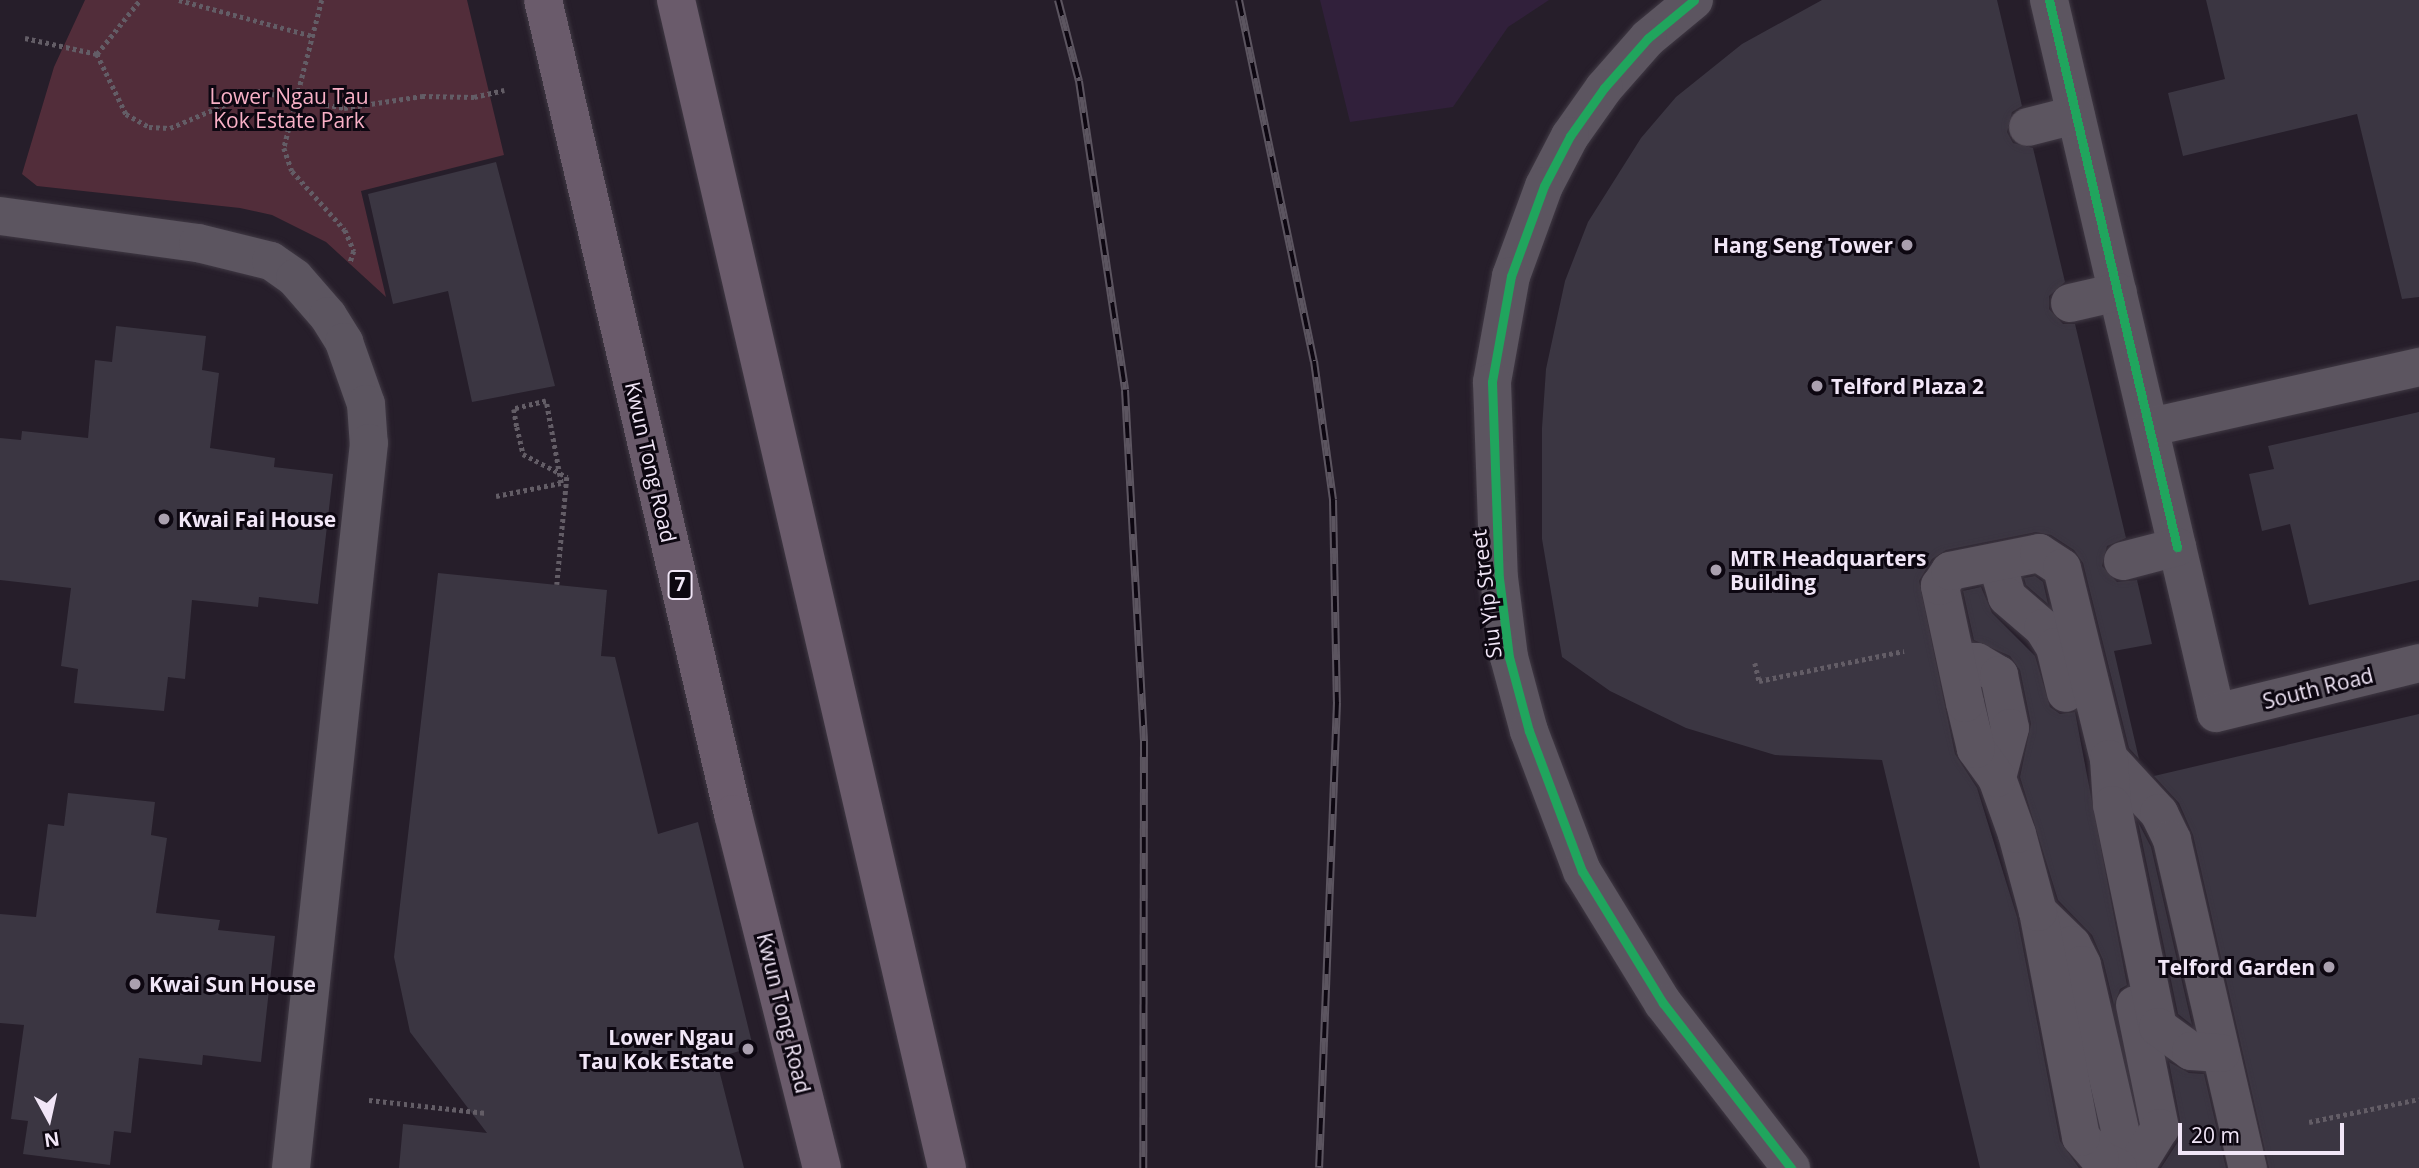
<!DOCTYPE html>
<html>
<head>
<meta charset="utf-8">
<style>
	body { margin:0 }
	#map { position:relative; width:2419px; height:1168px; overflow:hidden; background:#261e2a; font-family:"Open Sans",sans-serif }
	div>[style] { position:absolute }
	.built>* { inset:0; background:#31203b }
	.green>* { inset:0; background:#522d3a }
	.building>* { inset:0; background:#3b3642 }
	.path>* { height:4.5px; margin-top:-2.25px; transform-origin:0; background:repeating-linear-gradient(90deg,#635d66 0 3.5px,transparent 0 7px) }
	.roads { filter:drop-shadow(0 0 2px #403944) drop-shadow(0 0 2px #403944) }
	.minor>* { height:38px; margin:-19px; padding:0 19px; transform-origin:19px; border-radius:19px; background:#5c5560 }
	.highway>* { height:38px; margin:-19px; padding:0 19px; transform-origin:19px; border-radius:19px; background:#6a5b6b }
	.rail>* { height:8px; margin-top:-4px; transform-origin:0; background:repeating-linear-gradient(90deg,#0d0711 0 16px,#5c5560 0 32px); box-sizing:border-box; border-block:2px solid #5c5560 }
	.path-bridge>* { height:4.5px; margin-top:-2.25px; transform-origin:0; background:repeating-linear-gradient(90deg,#635d66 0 3.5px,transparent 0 7px) }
	.cycleway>* { height:9px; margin:-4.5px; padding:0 4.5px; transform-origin:4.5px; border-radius:4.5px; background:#20a55d }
	.dots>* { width:19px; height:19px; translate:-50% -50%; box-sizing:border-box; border:4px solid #0d0711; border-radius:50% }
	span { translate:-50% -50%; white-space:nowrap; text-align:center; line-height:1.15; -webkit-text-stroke:6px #0d0711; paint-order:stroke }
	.shield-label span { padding:2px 5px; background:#0d0711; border:2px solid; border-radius:5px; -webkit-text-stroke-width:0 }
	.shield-label { font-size:19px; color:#f1e6f7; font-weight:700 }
	.park-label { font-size:21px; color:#f9b0c6 }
	.poi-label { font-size:21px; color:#f1e6f7; font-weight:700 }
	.right { translate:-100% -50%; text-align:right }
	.left { translate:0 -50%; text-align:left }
	.street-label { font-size:21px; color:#f1e6f7 }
	.north { position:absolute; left:14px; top:1084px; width:70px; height:70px; -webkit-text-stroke:5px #0d0711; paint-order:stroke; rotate:172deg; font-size:19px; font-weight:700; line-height:28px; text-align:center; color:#f1e6f7 }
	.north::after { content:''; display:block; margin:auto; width:24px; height:32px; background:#f1e6f7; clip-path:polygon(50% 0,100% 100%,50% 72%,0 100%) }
	.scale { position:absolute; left:2178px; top:1123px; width:166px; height:32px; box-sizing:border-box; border:4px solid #f1e6f7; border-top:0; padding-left:9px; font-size:21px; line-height:24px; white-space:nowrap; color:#f1e6f7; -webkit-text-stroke:5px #0d0711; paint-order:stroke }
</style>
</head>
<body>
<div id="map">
	<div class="built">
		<div style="clip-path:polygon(1320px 0,1549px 0,1508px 27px,1453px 107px,1350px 122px)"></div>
	</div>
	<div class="green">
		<div style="clip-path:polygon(85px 0,467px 0,504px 155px,361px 191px,386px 297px,326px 242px,272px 215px,240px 208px,37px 186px,22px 174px,54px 67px)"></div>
	</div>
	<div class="building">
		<div style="clip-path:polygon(1822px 0,1997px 0,2022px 106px,2012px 112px,2007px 132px,2013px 143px,2033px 148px,2065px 282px,2049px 296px,2049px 309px,2063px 324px,2075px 324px,2126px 538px,2107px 546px,2102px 566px,2117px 582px,2137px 580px,2152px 644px,2114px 651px,2139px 759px,2129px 748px,2083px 563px,2074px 550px,2051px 535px,2036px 532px,1946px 550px,1932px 559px,1919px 581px,1955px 754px,1977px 788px,2017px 917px,2060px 1141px,2079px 1168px,1980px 1168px,1882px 760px,1775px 755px,1686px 728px,1610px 691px,1562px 657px,1542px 539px,1542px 428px,1546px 369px,1565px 281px,1588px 222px,1641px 138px,1676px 97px,1742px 44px)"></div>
		<div style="clip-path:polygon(2206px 0,2419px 0,2419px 297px,2402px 299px,2357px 114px,2183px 156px,2168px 93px,2225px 79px)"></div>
		<div style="clip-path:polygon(496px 162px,555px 386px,472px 402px,448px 291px,393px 304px,368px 194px)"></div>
		<div style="clip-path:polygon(116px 326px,206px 336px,202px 370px,219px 373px,210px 448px,275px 458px,274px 467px,333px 474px,318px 604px,259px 597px,258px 607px,192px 600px,185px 679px,168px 677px,164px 711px,74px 703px,78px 669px,61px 666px,71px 588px,0 580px,0 438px,21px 440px,22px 431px,88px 438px,95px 360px,112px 362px)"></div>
		<div style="clip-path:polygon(2419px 412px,2419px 580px,2309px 605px,2290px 524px,2262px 531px,2249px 474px,2274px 469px,2268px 446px)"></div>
		<div style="clip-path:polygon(438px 573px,607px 590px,601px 656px,615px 657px,658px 834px,698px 822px,753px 1047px,716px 1058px,744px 1168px,399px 1168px,403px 1124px,487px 1133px,410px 1032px,394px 957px)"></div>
		<div style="clip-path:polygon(2035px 576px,2043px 582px,2048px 604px,2026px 585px,2024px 578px)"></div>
		<div style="clip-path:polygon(1981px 587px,1992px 613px,2035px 656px,2050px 707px,2060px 714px,2075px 712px,2127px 985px,2120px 989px,2114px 1005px,2103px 960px,2092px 935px,2058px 900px,2020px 777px,2031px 724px,2020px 670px,2010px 656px,1974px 640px,1963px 591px)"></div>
		<div style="clip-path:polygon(2419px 714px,2419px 1168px,2269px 1168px,2193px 835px,2179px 803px,2154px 776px)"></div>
		<div style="clip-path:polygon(68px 793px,155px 802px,151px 835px,167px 838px,156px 913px,220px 920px,218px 930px,275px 936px,261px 1062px,203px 1055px,202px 1065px,139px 1058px,131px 1133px,114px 1131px,110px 1165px,23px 1154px,28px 1121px,11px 1119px,24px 1025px,0 1023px,0 914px,36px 917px,48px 824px,64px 826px)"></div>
		<div style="clip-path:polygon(2138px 822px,2151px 847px,2192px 1025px,2178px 1014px)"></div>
		<div style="clip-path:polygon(2169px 1062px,2189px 1073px,2204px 1074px,2226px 1168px,2161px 1168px,2179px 1140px,2181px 1125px)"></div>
	</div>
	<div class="path">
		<div style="left:179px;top:0;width:138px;rotate:15.1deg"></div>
		<div style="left:322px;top:0;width:153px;rotate:104.4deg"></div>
		<div style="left:284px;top:148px;width:24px;rotate:71deg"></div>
		<div style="left:292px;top:171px;width:79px;rotate:48.1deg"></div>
		<div style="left:345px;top:230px;width:23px;rotate:67deg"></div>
		<div style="left:354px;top:251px;width:13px;rotate:108deg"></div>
		<div style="left:25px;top:38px;width:74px;rotate:12.5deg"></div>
		<div style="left:97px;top:54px;width:67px;rotate:64.2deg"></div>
		<div style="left:126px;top:114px;width:26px;rotate:29deg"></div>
		<div style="left:149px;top:127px;width:21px;rotate:3deg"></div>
		<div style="left:170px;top:128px;width:95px;rotate:-23deg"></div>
		<div style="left:257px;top:91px;width:89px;rotate:11.1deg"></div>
		<div style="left:344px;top:108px;width:79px;rotate:-8.7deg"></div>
		<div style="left:422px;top:96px;width:52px;rotate:1.1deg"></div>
		<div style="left:474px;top:97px;width:31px;rotate:-13deg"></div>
		<div style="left:97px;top:54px;width:69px;rotate:-51.5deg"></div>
		<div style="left:496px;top:496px;width:66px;rotate:-11.3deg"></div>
		<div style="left:561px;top:483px;width:83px;rotate:-100.4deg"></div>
		<div style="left:546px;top:401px;width:33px;rotate:166deg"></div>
		<div style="left:514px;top:409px;width:18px;rotate:81deg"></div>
		<div style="left:1755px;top:663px;width:18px;rotate:77deg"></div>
		<div style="left:1759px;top:681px;width:148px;rotate:-11.7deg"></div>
		<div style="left:369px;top:1100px;width:118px;rotate:6.3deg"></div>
		<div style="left:2309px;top:1122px;width:112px;rotate:-11.8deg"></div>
	</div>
	<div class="roads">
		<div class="minor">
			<div style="left:1694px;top:0;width:60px;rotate:140.4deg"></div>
			<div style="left:1648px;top:38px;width:67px;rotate:131.3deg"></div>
			<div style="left:1604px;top:88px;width:59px;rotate:125.3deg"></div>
			<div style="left:1570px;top:136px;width:56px;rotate:117.5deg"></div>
			<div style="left:1544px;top:186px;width:96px;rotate:110.1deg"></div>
			<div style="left:1511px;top:276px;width:108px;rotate:100.2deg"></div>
			<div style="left:1492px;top:382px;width:196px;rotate:88deg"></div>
			<div style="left:1499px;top:578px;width:80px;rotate:82.8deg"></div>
			<div style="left:1509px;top:657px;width:77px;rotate:74.9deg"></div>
			<div style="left:1529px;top:731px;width:150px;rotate:69.3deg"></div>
			<div style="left:1582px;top:871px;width:155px;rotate:58.5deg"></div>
			<div style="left:1663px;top:1003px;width:209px;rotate:52.2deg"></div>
			<div style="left:2049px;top:0;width:732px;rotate:76.82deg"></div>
			<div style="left:2216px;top:713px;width:209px;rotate:-13.8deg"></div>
			<div style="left:2028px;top:127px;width:49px;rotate:-14.3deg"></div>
			<div style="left:0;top:216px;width:200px;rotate:7.8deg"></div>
			<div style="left:198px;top:243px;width:75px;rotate:13.9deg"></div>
			<div style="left:271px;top:261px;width:29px;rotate:35deg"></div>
			<div style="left:295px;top:278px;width:50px;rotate:49deg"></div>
			<div style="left:328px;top:316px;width:31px;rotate:58deg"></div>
			<div style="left:344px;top:342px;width:66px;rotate:70.5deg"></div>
			<div style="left:366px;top:404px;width:39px;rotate:86deg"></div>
			<div style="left:369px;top:443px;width:729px;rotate:96.14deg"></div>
			<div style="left:2070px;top:303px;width:49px;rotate:-12.9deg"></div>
			<div style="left:2151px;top:427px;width:275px;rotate:-12.6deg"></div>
			<div style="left:2123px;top:561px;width:56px;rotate:-14.5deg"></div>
			<div style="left:1997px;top:562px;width:36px;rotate:74deg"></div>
			<div style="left:2007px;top:597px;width:48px;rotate:40.7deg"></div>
			<div style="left:2043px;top:628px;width:22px;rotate:58deg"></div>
			<div style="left:2055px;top:647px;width:47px;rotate:76.6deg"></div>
			<div style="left:1957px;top:662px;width:20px"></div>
			<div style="left:1977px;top:662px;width:26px;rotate:31deg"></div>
			<div style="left:1999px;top:675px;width:54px;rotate:78.3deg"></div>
			<div style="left:2010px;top:728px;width:52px;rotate:104.6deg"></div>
			<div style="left:2109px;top:759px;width:74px;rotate:47.2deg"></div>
			<div style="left:2159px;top:813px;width:30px;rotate:64deg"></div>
			<div style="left:2172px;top:840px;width:337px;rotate:77deg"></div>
			<div style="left:2038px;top:912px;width:47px;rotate:44.1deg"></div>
			<div style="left:2072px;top:945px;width:22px;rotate:63deg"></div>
			<div style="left:2082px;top:965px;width:208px;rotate:77deg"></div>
			<div style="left:2135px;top:1005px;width:126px;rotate:78.5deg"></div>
			<div style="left:2160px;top:1128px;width:47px;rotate:122deg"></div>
			<div style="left:2118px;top:1168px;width:20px;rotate:-153deg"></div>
			<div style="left:2100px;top:1159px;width:29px;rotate:-131deg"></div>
			<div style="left:2081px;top:1137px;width:229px;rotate:-100.8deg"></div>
			<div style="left:2038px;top:912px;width:81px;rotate:-105.1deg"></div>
			<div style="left:2017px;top:834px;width:59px;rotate:-109.7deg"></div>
			<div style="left:1997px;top:778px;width:36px;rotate:-126deg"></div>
			<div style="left:1976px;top:749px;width:47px;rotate:-103.4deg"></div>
			<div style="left:1965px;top:703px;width:120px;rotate:-102.1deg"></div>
			<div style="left:1940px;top:586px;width:18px;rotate:-56deg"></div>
			<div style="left:1950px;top:571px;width:91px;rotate:-11.4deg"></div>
			<div style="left:2039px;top:553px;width:27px;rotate:33deg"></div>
			<div style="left:2062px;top:568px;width:197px;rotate:76.2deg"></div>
			<div style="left:2109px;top:759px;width:46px;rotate:86.3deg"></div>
			<div style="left:2112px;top:805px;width:227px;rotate:78.3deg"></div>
			<div style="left:2158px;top:1027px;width:41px;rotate:36deg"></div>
			<div style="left:2191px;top:1051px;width:30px;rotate:4deg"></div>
		</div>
		<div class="highway">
			<div style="left:543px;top:0;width:836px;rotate:76.86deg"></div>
			<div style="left:733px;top:814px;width:365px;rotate:75.9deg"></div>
			<div style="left:676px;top:0;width:1199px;rotate:76.94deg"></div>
		</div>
	</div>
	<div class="rail">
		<div style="left:1058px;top:0;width:84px;rotate:75.5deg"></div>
		<div style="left:1079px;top:81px;width:312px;rotate:81.5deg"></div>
		<div style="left:1125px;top:390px;width:352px;rotate:86.9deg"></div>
		<div style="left:1144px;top:741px;width:427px;rotate:90.1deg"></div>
		<div style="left:1239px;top:0;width:369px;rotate:78.3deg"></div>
		<div style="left:1314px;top:361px;width:140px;rotate:82.2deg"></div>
		<div style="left:1333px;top:500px;width:202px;rotate:88.9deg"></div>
		<div style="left:1337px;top:702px;width:466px;rotate:92.2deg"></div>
	</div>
	<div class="path-bridge">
		<div style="left:517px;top:427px;width:28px;rotate:77deg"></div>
		<div style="left:523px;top:454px;width:50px;rotate:27.6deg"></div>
		<div style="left:567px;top:477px;width:108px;rotate:95.3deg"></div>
	</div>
	<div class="cycleway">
		<div style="left:1694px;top:0;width:60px;rotate:140.4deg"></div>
		<div style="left:1648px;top:38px;width:67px;rotate:131.3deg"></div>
		<div style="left:1604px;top:88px;width:59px;rotate:125.3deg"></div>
		<div style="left:1570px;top:136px;width:56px;rotate:117.5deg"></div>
		<div style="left:1544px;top:186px;width:96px;rotate:110.1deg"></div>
		<div style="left:1511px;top:276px;width:108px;rotate:100.2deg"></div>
		<div style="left:1492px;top:382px;width:196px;rotate:88deg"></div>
		<div style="left:1499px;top:578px;width:80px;rotate:82.8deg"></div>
		<div style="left:1509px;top:657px;width:77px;rotate:74.9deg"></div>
		<div style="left:1529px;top:731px;width:150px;rotate:69.3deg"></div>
		<div style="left:1582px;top:871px;width:155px;rotate:58.5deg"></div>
		<div style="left:1663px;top:1003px;width:209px;rotate:52.2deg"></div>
		<div style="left:2049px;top:0;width:562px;rotate:76.83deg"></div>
	</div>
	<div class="dots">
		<div style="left:1907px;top:245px;background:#aaa0af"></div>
		<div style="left:1817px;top:386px;background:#aaa0af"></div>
		<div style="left:164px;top:519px;background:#aaa0af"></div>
		<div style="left:1716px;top:570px;background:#aaa0af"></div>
		<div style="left:2329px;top:967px;background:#aaa0af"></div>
		<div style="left:135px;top:984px;background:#aaa0af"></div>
		<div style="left:748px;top:1049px;background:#aaa0af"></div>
	</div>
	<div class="shield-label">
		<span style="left:680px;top:585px">7</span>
	</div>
	<div class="park-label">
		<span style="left:289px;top:108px">Lower Ngau Tau<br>Kok Estate Park</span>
	</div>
	<div class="poi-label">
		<span class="right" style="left:1893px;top:245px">Hang Seng Tower</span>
		<span class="left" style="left:1831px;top:386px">Telford Plaza 2</span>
		<span class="left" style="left:178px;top:519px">Kwai Fai House</span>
		<span class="left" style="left:1730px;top:570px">MTR Headquarters<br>Building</span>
		<span class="right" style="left:2315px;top:967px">Telford Garden</span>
		<span class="left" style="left:149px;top:984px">Kwai Sun House</span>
		<span class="right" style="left:734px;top:1049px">Lower Ngau<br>Tau Kok Estate</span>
	</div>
	<div class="street-label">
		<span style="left:651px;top:462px;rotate:77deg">Kwun Tong Road</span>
		<span style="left:1486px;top:594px;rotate:-97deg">Siu Yip Street</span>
		<span style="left:2318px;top:688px;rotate:-14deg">South Road</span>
		<span style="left:784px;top:1013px;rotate:76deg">Kwun Tong Road</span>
	</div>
	<div class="north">N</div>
	<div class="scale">20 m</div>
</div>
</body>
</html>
